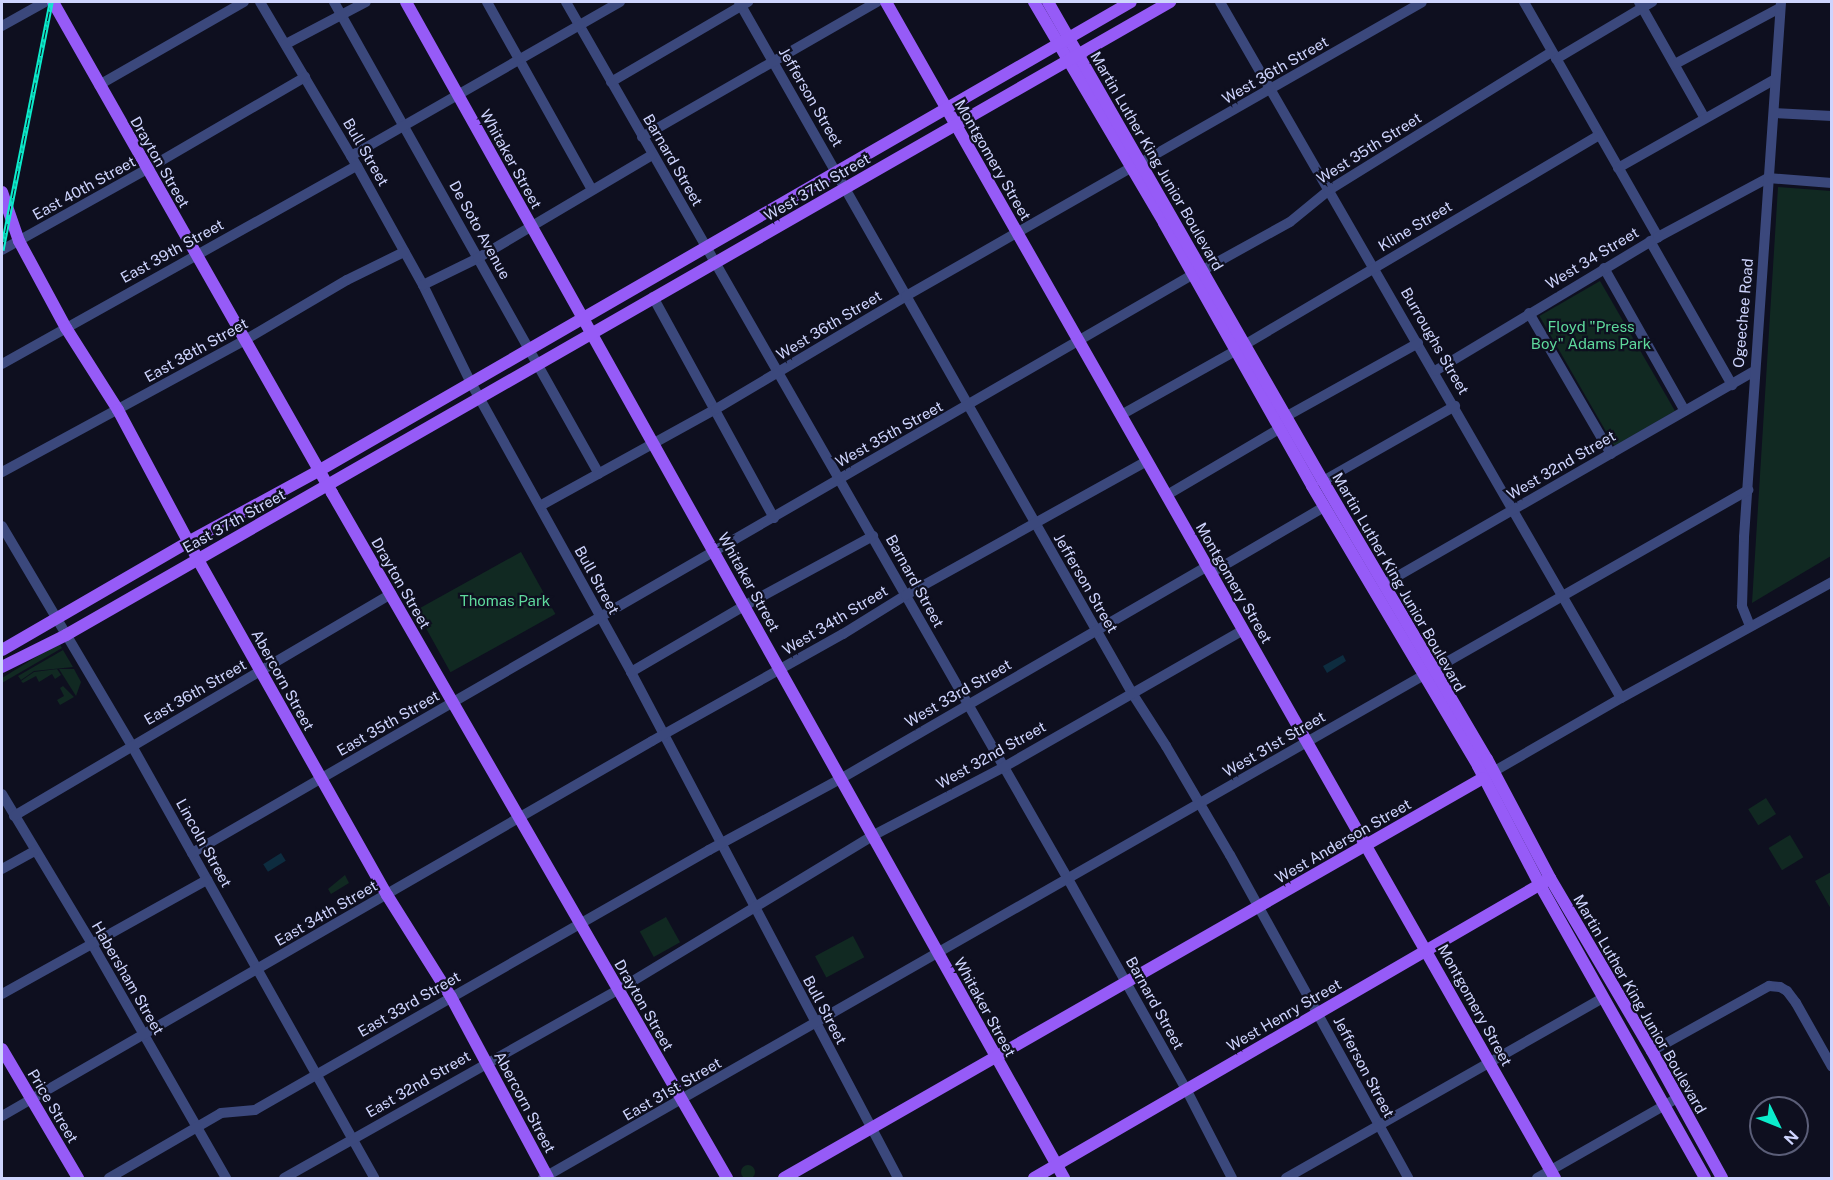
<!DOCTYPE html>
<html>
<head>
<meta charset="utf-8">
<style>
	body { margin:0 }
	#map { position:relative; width:1833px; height:1180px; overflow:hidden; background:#0e0f1f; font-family:"Public Sans",sans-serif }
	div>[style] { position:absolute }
	.green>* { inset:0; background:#112922; transform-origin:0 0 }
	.round { border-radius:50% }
	.water>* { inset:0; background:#0d2c3f; transform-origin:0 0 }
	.minor>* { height:10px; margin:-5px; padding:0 5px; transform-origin:5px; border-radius:5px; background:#3b487c }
	.major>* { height:12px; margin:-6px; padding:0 6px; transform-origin:6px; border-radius:6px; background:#965bf7 }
	.rail>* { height:5px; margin-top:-2.5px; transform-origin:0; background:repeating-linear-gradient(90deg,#0e0f1f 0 9px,#0beccb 0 18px); box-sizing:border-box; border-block:2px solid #0beccb }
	span { translate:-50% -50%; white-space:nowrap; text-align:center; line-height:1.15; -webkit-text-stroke:4.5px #0e0f1f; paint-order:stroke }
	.street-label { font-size:15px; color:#ced4fd }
	.park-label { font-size:15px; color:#5ed99c }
	.frame { position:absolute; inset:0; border:3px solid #ced4fd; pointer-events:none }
	.north { position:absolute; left:1749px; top:1096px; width:60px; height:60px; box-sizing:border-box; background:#0e0f1f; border:2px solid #5b5e78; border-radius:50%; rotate:133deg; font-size:16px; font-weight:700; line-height:24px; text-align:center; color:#ced4fd }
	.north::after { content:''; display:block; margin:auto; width:21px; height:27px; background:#0beccb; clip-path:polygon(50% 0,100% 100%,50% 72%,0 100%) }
</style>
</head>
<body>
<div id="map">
	<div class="green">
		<div style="clip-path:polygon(1778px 187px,1831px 191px,1831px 556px,1752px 603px)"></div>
		<div style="left:1600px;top:281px;width:150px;height:70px;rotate:60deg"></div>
		<div style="left:521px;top:552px;width:71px;height:120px;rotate:61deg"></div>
		<div style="clip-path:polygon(59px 643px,62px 648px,2px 683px,2px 678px)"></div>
		<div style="clip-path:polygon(63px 650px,73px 667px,34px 671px,21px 680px,18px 676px)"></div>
		<div style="clip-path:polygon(57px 669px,61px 675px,55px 679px,52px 674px,39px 682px,36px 676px,23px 683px,21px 681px,34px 672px)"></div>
		<div style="clip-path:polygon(59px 669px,74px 669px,81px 682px,76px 696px)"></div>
		<div style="clip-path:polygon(63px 686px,74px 697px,60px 705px,57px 700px,64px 696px,60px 688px)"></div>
		<div style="left:1766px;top:798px;width:19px;height:21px;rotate:58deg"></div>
		<div style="left:1790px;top:835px;width:26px;height:25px;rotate:59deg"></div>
		<div style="clip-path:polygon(1831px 872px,1831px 909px,1815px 881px)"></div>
		<div style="clip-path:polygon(345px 875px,349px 883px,331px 894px,328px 889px)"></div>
		<div style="left:666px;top:917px;width:29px;height:30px;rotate:61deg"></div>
		<div style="left:853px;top:936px;width:24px;height:43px;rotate:62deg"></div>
		<div class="round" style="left:741px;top:1165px;width:14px;height:14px"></div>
	</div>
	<div class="water">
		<div style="clip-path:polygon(1343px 655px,1346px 661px,1327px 673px,1323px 666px)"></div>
		<div style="left:281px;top:853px;width:9px;height:21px;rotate:58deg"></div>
	</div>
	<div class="minor">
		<div style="left:260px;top:2px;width:191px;rotate:59.4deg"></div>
		<div style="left:357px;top:166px;width:136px;rotate:61deg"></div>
		<div style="left:423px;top:285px;width:107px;rotate:63.9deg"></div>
		<div style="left:470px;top:381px;width:333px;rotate:61deg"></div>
		<div style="left:631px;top:672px;width:572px;rotate:62.18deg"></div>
		<div style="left:334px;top:2px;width:541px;rotate:60.69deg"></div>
		<div style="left:487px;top:2px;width:215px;rotate:60.8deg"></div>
		<div style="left:566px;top:2px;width:1011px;rotate:60.21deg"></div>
		<div style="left:1068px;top:879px;width:241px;rotate:60.7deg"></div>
		<div style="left:1186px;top:1089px;width:100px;rotate:62.7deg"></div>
		<div style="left:739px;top:2px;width:795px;rotate:60.37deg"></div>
		<div style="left:1132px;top:693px;width:63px;rotate:57.3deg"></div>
		<div style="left:1166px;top:746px;width:126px;rotate:59.6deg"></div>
		<div style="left:1230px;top:855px;width:369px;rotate:61.1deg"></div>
		<div style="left:1220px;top:2px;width:803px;rotate:60.05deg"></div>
		<div style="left:1524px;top:2px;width:271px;rotate:60.3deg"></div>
		<div style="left:1639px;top:2px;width:132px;rotate:60.5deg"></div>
		<div style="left:2px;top:26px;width:49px;rotate:-29.2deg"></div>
		<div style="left:286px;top:44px;width:90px;rotate:-27.7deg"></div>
		<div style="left:1556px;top:59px;width:112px;rotate:-30.7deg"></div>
		<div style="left:1675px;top:64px;width:119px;rotate:-28.1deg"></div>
		<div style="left:611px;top:82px;width:159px;rotate:-30.3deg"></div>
		<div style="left:99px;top:85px;width:167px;rotate:-29.8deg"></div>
		<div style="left:1774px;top:113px;width:58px;rotate:3deg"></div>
		<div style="left:642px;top:137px;width:271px;rotate:-29.9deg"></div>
		<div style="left:351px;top:156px;width:310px;rotate:-29.8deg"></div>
		<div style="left:1142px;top:162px;width:322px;rotate:-29.7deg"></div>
		<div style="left:1618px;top:168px;width:180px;rotate:-29.5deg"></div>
		<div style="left:1650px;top:241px;width:166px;rotate:60.3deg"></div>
		<div style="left:2px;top:250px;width:166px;rotate:-29.2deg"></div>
		<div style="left:147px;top:169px;width:183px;rotate:-30.2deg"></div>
		<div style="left:1604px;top:268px;width:164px;rotate:60.5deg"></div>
		<div style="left:1203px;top:270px;width:99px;rotate:-28.9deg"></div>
		<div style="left:1290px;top:222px;width:50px;rotate:-39.4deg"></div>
		<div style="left:1329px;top:190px;width:262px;rotate:-31.8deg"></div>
		<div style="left:423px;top:285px;width:61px;rotate:-26.1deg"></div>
		<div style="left:478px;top:258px;width:202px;rotate:-30.6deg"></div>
		<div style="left:653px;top:297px;width:252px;rotate:61.3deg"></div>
		<div style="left:1529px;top:313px;width:163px;rotate:59.8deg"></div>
		<div style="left:1246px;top:344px;width:410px;rotate:-30.6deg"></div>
		<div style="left:2px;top:364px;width:406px;rotate:-29.2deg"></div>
		<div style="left:1435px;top:371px;width:260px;rotate:-31deg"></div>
		<div style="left:1658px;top:237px;width:125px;rotate:-28.2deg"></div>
		<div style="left:1768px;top:178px;width:64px;rotate:4.5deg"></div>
		<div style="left:1121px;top:415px;width:131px;rotate:-29.3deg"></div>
		<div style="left:1287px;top:416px;width:150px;rotate:-29.1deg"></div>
		<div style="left:2px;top:472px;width:277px;rotate:-28.5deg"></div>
		<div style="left:245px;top:340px;width:118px;rotate:-30.5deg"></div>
		<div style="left:347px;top:280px;width:64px;rotate:-26.2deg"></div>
		<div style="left:1323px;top:481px;width:152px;rotate:-29.6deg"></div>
		<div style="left:1167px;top:495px;width:130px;rotate:-30.5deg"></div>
		<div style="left:540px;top:506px;width:201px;rotate:-28.9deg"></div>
		<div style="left:716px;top:409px;width:221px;rotate:-30.7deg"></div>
		<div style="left:906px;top:296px;width:260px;rotate:-29.7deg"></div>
		<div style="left:2px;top:526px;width:256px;rotate:59.4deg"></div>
		<div style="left:132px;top:746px;width:495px;rotate:60.7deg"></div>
		<div style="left:1211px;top:573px;width:131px;rotate:-30.3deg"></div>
		<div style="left:1384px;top:584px;width:426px;rotate:-29.9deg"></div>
		<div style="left:1750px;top:626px;width:22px;rotate:-112deg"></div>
		<div style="left:1742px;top:606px;width:69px;rotate:-88.3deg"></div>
		<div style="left:1744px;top:537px;width:536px;rotate:-86.04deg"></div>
		<div style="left:631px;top:672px;width:131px;rotate:-30.3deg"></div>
		<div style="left:744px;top:606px;width:147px;rotate:-28.5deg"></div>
		<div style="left:1486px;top:776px;width:156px;rotate:-30deg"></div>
		<div style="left:1621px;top:698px;width:241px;rotate:-28.8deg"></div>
		<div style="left:2px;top:794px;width:175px;rotate:59deg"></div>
		<div style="left:92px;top:944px;width:270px;rotate:60.2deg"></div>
		<div style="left:14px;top:816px;width:438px;rotate:-30.5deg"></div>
		<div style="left:192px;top:853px;width:1155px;rotate:-30.03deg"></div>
		<div style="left:2px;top:869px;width:38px;rotate:-29deg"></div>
		<div style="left:2px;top:994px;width:235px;rotate:-29.1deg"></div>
		<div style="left:1652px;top:1051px;width:134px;rotate:-29.1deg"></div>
		<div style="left:1769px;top:986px;width:11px;rotate:5deg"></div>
		<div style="left:1780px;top:987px;width:8px;rotate:30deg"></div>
		<div style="left:1787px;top:991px;width:15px;rotate:53deg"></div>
		<div style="left:1796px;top:1003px;width:73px;rotate:60.6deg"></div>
		<div style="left:2px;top:1116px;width:750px;rotate:-29.98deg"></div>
		<div style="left:652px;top:741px;width:219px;rotate:-29.3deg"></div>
		<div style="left:843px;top:634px;width:74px;rotate:-31.8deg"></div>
		<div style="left:906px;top:595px;width:276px;rotate:-29.1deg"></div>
		<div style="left:109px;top:1178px;width:129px;rotate:-30.1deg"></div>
		<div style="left:221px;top:1113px;width:34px;rotate:-5deg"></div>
		<div style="left:255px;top:1110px;width:523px;rotate:-29.8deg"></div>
		<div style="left:709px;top:850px;width:151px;rotate:-28.4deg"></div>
		<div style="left:842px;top:778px;width:422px;rotate:-30.1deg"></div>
		<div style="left:284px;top:1178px;width:383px;rotate:-29.4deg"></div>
		<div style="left:618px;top:990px;width:299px;rotate:-31.2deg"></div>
		<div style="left:874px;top:835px;width:147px;rotate:-27.6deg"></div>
		<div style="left:1004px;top:767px;width:275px;rotate:-29.8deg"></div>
		<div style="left:543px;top:1178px;width:1388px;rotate:-29.72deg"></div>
		<div style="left:1286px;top:1178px;width:365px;rotate:-29.6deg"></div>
		<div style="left:1537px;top:1178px;width:161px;rotate:-29.7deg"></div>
	</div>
	<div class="major">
		<div style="left:53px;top:2px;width:565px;rotate:60.39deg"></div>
		<div style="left:332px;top:493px;width:791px;rotate:60.03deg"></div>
		<div style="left:406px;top:2px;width:1348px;rotate:60.77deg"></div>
		<div style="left:886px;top:2px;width:1353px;rotate:60.37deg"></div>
		<div style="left:1034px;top:2px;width:256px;rotate:59.5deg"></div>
		<div style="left:1164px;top:223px;width:302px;rotate:60.6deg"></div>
		<div style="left:1312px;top:486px;width:326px;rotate:59.3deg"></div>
		<div style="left:1478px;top:766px;width:134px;rotate:62.5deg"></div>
		<div style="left:1540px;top:885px;width:336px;rotate:60.6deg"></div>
		<div style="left:1048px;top:2px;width:552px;rotate:60.14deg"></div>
		<div style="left:1323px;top:481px;width:323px;rotate:59.5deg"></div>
		<div style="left:1487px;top:759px;width:135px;rotate:62.1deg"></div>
		<div style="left:1550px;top:878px;width:201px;rotate:59.5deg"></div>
		<div style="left:1652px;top:1051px;width:145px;rotate:61.1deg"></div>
		<div style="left:2px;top:192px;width:52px;rotate:70.9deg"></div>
		<div style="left:19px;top:241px;width:99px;rotate:61.6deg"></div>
		<div style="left:66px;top:328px;width:97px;rotate:57.6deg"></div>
		<div style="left:118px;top:410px;width:168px;rotate:61.9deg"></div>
		<div style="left:197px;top:558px;width:387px;rotate:60.6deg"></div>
		<div style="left:387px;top:895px;width:120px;rotate:57.9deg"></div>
		<div style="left:451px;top:997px;width:205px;rotate:61.8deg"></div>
		<div style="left:2px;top:650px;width:215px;rotate:-30.1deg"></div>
		<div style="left:188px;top:542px;width:150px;rotate:-28.6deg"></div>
		<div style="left:320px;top:470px;width:936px;rotate:-29.99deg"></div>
		<div style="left:2px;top:667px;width:72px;rotate:-26.6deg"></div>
		<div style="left:66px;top:635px;width:1273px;rotate:-29.83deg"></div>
		<div style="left:2px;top:1049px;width:150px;rotate:59.5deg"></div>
		<div style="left:784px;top:1178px;width:805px;rotate:-29.78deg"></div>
		<div style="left:1034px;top:1178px;width:592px;rotate:-30.12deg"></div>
	</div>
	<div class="rail">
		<div style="left:2px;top:250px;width:253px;rotate:-78.8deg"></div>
	</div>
	<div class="street-label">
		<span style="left:1275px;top:70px;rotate:-30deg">West 36th Street</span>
		<span style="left:811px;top:97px;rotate:60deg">Jefferson Street</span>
		<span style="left:1369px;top:148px;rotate:-32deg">West 35th Street</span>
		<span style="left:366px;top:152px;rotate:60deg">Bull Street</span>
		<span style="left:511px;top:159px;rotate:61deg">Whitaker Street</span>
		<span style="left:673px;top:160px;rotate:60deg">Barnard Street</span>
		<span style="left:993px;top:160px;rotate:60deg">Montgomery Street</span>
		<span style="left:1157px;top:161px;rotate:60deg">Martin Luther King Junior Boulevard</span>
		<span style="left:160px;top:162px;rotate:60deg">Drayton Street</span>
		<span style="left:817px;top:187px;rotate:-30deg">West 37th Street</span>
		<span style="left:84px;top:188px;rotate:-29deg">East 40th Street</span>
		<span style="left:1415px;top:226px;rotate:-31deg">Kline Street</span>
		<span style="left:480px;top:230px;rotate:61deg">De Soto Avenue</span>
		<span style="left:172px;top:251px;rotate:-29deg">East 39th Street</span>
		<span style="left:1592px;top:258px;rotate:-31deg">West 34 Street</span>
		<span style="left:1743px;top:313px;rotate:-85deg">Ogeechee Road</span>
		<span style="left:829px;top:325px;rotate:-31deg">West 36th Street</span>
		<span style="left:1435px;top:341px;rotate:60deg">Burroughs Street</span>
		<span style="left:196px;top:350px;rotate:-29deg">East 38th Street</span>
		<span style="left:889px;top:434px;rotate:-29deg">West 35th Street</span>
		<span style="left:1561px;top:465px;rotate:-30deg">West 32nd Street</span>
		<span style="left:234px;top:521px;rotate:-29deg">East 37th Street</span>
		<span style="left:597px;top:580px;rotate:61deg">Bull Street</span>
		<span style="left:915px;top:581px;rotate:61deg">Barnard Street</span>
		<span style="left:749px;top:582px;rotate:61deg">Whitaker Street</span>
		<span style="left:1399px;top:582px;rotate:60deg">Martin Luther King Junior Boulevard</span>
		<span style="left:401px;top:583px;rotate:60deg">Drayton Street</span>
		<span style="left:1086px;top:583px;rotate:60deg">Jefferson Street</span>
		<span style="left:1234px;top:583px;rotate:60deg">Montgomery Street</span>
		<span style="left:835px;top:620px;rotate:-31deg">West 34th Street</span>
		<span style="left:283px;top:680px;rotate:61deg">Abercorn Street</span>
		<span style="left:195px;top:692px;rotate:-30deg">East 36th Street</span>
		<span style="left:958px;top:693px;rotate:-30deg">West 33rd Street</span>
		<span style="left:388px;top:723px;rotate:-30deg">East 35th Street</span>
		<span style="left:1274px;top:744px;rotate:-30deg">West 31st Street</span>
		<span style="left:991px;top:755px;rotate:-29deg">West 32nd Street</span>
		<span style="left:1343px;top:841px;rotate:-30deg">West Anderson Street</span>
		<span style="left:204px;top:843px;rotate:61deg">Lincoln Street</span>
		<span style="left:326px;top:913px;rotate:-30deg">East 34th Street</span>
		<span style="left:128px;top:978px;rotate:60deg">Habersham Street</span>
		<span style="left:1155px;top:1003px;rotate:61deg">Barnard Street</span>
		<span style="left:409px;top:1004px;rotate:-30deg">East 33rd Street</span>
		<span style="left:1640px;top:1004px;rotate:60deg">Martin Luther King Junior Boulevard</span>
		<span style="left:644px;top:1005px;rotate:60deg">Drayton Street</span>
		<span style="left:1475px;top:1005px;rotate:61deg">Montgomery Street</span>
		<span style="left:985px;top:1007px;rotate:61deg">Whitaker Street</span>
		<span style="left:825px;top:1010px;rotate:62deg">Bull Street</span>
		<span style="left:1284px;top:1015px;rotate:-30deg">West Henry Street</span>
		<span style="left:1364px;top:1067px;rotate:62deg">Jefferson Street</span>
		<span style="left:418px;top:1084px;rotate:-30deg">East 32nd Street</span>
		<span style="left:672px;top:1089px;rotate:-30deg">East 31st Street</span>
		<span style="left:525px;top:1102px;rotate:62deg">Abercorn Street</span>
		<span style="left:53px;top:1106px;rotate:59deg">Price Street</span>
	</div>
	<div class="park-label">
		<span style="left:1591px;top:335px">Floyd "Press<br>Boy" Adams Park</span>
		<span style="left:505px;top:601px">Thomas Park</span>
	</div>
	<div class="frame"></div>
	<div class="north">N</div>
</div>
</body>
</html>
